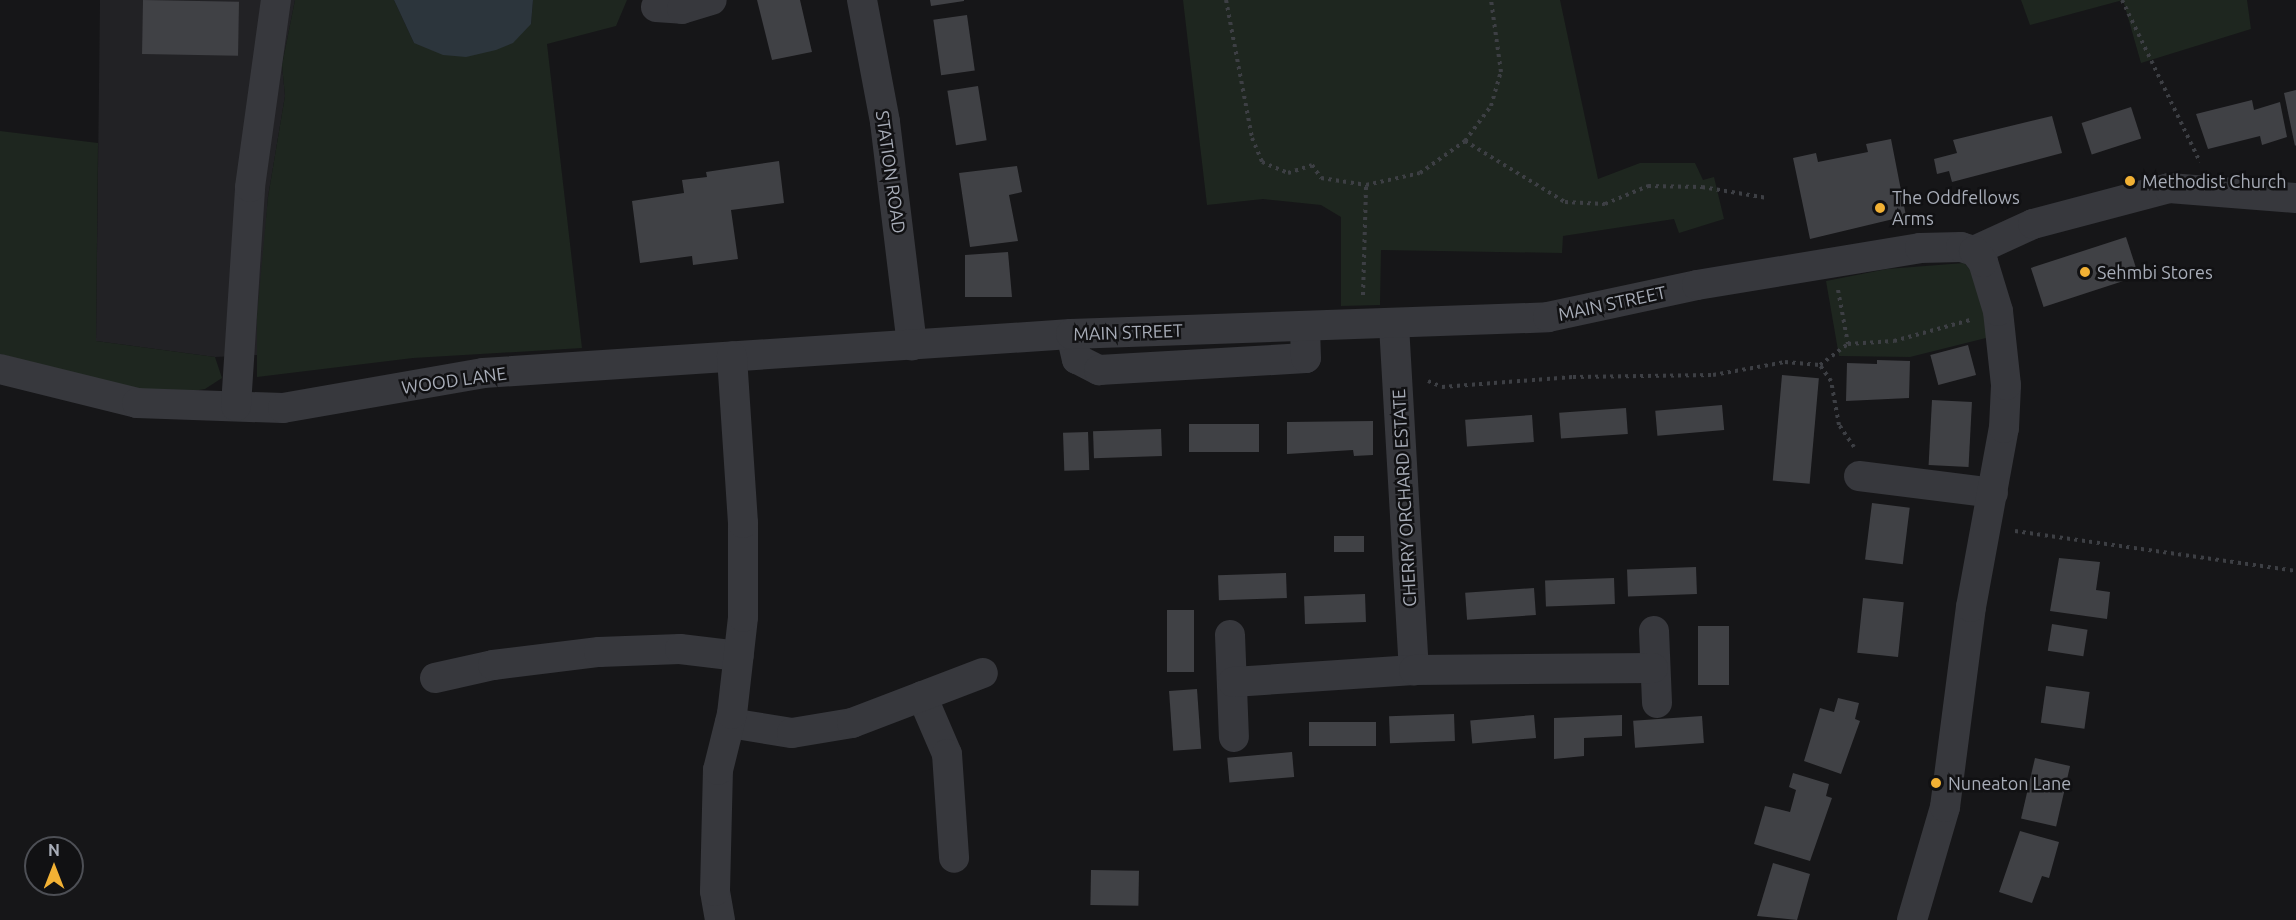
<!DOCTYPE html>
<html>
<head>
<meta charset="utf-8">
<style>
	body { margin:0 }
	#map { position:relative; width:2296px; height:920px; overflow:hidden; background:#161618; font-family:Ubuntu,sans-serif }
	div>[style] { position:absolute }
	.built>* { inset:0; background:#222225 }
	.green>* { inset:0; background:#1e261f }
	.water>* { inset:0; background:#2c353c }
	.building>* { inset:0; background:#404145; transform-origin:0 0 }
	.path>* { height:4px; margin-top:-2px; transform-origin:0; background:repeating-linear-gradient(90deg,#3d3f44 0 3px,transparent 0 7.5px) }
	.minor>* { height:30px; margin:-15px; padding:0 15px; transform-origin:15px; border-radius:15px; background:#37383d }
	.dots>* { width:16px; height:16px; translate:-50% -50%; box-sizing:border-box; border:3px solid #111113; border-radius:50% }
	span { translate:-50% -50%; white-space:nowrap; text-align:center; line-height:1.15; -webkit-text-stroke:5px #111113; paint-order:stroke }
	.street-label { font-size:18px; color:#a8adb8 }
	.poi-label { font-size:18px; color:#a8adb8 }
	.left { translate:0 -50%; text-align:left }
	.north { position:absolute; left:24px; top:836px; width:60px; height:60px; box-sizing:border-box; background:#111113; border:2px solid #4d4f55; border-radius:50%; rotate:0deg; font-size:16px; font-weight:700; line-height:24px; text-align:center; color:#a8adb8 }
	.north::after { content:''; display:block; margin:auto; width:21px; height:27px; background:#f2b134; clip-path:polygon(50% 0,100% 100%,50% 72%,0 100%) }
</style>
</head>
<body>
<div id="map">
	<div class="built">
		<div style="clip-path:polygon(100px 0,295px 0,282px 65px,285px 96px,268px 197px,257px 355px,215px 357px,96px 341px)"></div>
	</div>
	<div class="green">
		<div style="clip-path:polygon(295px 0,394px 0,414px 43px,531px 24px,533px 0,627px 0,616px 26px,547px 44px,582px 348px,413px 358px,257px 377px,257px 316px,268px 197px,285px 96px,282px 65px)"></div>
		<div style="clip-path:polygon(1183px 0,1560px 0,1598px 179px,1640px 163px,1695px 163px,1703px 180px,1714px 177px,1724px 219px,1679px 233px,1674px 219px,1563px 236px,1562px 253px,1381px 250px,1380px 305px,1341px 306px,1341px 217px,1321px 205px,1263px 199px,1207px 205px)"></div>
		<div style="clip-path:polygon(2021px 0,2247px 0,2251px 29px,2141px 63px,2123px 0,2030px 25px)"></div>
		<div style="clip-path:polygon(0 131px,98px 143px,96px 341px,215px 357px,222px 378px,205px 389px,176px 394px,147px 392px,0 354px)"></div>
		<div style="clip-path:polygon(1964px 263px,1973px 273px,1990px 337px,1910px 357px,1839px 356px,1826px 281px,1887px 269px)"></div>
	</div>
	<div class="water">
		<div style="clip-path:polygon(394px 0,533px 0,531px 24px,513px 43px,496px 50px,466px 57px,443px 55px,414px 43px)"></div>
	</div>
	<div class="building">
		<div style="left:143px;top:0;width:96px;height:54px;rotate:1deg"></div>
		<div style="clip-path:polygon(757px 0,800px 0,812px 52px,772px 60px)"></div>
		<div style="clip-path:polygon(930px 0,964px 0,964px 1px,931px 6px)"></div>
		<div style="left:967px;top:15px;width:56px;height:34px;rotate:82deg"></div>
		<div style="left:978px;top:86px;width:55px;height:31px;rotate:81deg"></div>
		<div style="clip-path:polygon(2296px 90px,2296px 145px,2295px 146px,2284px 93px)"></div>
		<div style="clip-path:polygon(2252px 100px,2254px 110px,2280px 102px,2287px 137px,2262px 145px,2260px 136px,2208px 149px,2196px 114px)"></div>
		<div style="left:2131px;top:107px;width:33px;height:52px;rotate:72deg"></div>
		<div style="clip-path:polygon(2052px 116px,2062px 153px,1952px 182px,1949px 171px,1937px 174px,1934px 159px,1957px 153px,1953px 140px)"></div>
		<div style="clip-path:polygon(1891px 139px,1906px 216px,1810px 239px,1793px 158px,1816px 153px,1818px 162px,1868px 152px,1866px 144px)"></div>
		<div style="clip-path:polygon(779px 161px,784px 203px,731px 210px,738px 259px,693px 265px,692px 256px,640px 263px,632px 201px,684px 193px,682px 180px,707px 177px,706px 172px)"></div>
		<div style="clip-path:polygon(1017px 166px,1022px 192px,1009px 195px,1018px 241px,970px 247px,959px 173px)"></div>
		<div style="left:2126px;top:237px;width:41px;height:100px;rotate:72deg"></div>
		<div style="clip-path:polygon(1008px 252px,1012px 297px,965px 297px,965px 255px)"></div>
		<div style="left:1968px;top:345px;width:31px;height:39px;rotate:75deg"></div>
		<div style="clip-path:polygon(1877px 360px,1910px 361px,1909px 398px,1846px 401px,1847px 363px,1877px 364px)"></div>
		<div style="left:1782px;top:375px;width:37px;height:106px;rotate:5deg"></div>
		<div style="left:1932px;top:400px;width:40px;height:65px;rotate:3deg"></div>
		<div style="left:1722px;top:405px;width:25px;height:67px;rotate:85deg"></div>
		<div style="left:1626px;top:408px;width:26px;height:67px;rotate:86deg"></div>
		<div style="left:1532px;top:415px;width:27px;height:67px;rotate:86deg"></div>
		<div style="clip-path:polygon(1373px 421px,1373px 455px,1354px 456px,1353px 450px,1287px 454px,1287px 422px)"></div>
		<div style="left:1259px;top:424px;width:28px;height:70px;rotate:90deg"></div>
		<div style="left:1161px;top:429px;width:27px;height:68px;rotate:88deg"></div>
		<div style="left:1088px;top:432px;width:38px;height:25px;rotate:88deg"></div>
		<div style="left:1872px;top:503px;width:38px;height:57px;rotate:7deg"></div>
		<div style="left:1364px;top:536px;width:16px;height:30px;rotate:90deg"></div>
		<div style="clip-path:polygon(2059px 558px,2100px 562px,2096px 590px,2110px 592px,2107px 619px,2050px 611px)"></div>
		<div style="left:1696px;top:567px;width:27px;height:69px;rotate:88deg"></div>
		<div style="left:1286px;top:573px;width:25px;height:68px;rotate:88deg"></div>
		<div style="left:1614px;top:578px;width:26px;height:69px;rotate:88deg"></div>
		<div style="left:1534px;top:588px;width:27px;height:69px;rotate:86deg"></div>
		<div style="left:1365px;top:594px;width:28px;height:61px;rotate:88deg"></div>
		<div style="left:1863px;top:598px;width:41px;height:55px;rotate:6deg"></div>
		<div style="left:1167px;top:610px;width:27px;height:62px"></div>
		<div style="left:2052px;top:624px;width:36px;height:27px;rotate:9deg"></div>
		<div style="left:1698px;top:626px;width:31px;height:59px"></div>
		<div style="left:2046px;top:686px;width:44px;height:37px;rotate:8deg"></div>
		<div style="left:1197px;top:689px;width:60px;height:28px;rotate:86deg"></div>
		<div style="clip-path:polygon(1838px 698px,1859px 703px,1855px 719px,1860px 721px,1841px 774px,1804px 761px,1820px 708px,1834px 712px)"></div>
		<div style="left:1454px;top:714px;width:27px;height:65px;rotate:88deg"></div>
		<div style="left:1534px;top:715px;width:23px;height:64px;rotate:85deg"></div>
		<div style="clip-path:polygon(1622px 715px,1622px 736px,1584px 738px,1584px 756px,1554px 759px,1554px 718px)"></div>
		<div style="left:1702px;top:716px;width:27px;height:69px;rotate:86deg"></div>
		<div style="left:1309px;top:722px;width:67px;height:24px"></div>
		<div style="left:1292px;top:752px;width:25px;height:65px;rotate:85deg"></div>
		<div style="left:2035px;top:758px;width:36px;height:62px;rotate:13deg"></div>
		<div style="clip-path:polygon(1793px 773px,1829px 784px,1826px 796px,1832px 798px,1810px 861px,1754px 844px,1765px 806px,1790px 812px,1796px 790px,1789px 787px)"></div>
		<div style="clip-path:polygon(2020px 831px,2059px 842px,2049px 878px,2042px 876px,2032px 903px,1999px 892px)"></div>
		<div style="clip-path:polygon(1773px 863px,1810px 874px,1797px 920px,1757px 916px)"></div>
		<div style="left:1091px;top:870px;width:48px;height:35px;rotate:1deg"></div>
	</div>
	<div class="path">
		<div style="left:1226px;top:0;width:140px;rotate:79.3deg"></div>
		<div style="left:1252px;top:138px;width:26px;rotate:67deg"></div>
		<div style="left:1262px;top:162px;width:28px;rotate:23deg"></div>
		<div style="left:1288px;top:173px;width:25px;rotate:-18deg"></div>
		<div style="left:1312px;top:165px;width:16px;rotate:55deg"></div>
		<div style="left:1321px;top:178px;width:46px;rotate:8.8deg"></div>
		<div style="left:1366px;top:185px;width:55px;rotate:-12.5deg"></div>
		<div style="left:1420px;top:173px;width:55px;rotate:-35.4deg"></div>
		<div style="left:1465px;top:141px;width:44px;rotate:-53.4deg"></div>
		<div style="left:1491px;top:106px;width:35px;rotate:-74deg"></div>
		<div style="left:1501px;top:72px;width:73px;rotate:-97.9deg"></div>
		<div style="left:2122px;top:0;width:180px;rotate:64.3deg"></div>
		<div style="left:1465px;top:141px;width:117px;rotate:31.4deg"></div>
		<div style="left:1565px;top:202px;width:40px;rotate:2.9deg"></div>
		<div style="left:1605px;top:204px;width:47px;rotate:-22.7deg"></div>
		<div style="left:1648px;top:186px;width:54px;rotate:1.1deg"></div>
		<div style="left:1702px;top:187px;width:66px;rotate:9.6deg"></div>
		<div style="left:1838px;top:290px;width:55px;rotate:79.5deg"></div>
		<div style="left:1363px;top:295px;width:110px;rotate:-88.4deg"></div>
		<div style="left:1428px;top:381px;width:15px;rotate:23deg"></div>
		<div style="left:1442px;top:387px;width:131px;rotate:-4.4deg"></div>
		<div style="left:1573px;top:377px;width:140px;rotate:-0.8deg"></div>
		<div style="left:1713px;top:375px;width:73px;rotate:-10.2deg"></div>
		<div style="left:1785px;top:362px;width:35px;rotate:5deg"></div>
		<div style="left:1854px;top:447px;width:27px;rotate:-124deg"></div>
		<div style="left:1839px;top:425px;width:45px;rotate:-100.3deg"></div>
		<div style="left:1831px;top:381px;width:19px;rotate:-125deg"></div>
		<div style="left:1820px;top:365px;width:35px;rotate:-37deg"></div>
		<div style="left:1848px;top:344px;width:46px;rotate:-3.7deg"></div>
		<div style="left:1894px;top:341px;width:79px;rotate:-15.4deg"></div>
		<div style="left:2015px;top:531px;width:284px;rotate:8.1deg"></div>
	</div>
	<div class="minor">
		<div style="left:862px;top:0;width:124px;rotate:79.3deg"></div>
		<div style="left:885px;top:122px;width:225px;rotate:83.1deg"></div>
		<div style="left:656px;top:7px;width:26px;rotate:4deg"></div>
		<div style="left:682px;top:9px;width:31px;rotate:-17deg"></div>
		<div style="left:1394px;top:325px;width:346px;rotate:86.7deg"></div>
		<div style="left:1071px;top:334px;width:26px;rotate:77deg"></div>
		<div style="left:1077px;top:359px;width:25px;rotate:27deg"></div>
		<div style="left:1099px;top:370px;width:207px;rotate:-3.3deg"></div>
		<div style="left:1306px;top:358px;width:31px;rotate:-92deg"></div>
		<div style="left:0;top:369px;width:141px;rotate:13.9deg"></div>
		<div style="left:137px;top:403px;width:146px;rotate:2deg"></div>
		<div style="left:283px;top:408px;width:203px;rotate:-9.9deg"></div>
		<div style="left:483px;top:373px;width:589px;rotate:-3.79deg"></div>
		<div style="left:1071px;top:334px;width:477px;rotate:-2deg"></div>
		<div style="left:1548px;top:317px;width:152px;rotate:-12.1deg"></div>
		<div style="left:1697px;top:285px;width:226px;rotate:-9.4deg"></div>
		<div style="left:1920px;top:248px;width:41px;rotate:-1.4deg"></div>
		<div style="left:1961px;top:247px;width:14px;rotate:17deg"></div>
		<div style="left:1974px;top:251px;width:65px;rotate:-24.6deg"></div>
		<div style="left:2033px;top:224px;width:141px;rotate:-14.8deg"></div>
		<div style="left:2169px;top:188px;width:127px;rotate:4.5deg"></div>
		<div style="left:236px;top:406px;width:219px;rotate:-86.3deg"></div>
		<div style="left:250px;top:187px;width:189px;rotate:-82.1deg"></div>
		<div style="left:1859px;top:476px;width:135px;rotate:7.2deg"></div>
		<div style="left:1654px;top:631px;width:72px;rotate:87.6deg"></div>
		<div style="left:1230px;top:635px;width:102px;rotate:87.8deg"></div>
		<div style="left:435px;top:678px;width:59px;rotate:-12.6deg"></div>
		<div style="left:493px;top:665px;width:107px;rotate:-7deg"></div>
		<div style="left:599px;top:652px;width:81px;rotate:-2.1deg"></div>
		<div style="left:680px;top:649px;width:59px;rotate:6.8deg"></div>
		<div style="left:1233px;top:682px;width:181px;rotate:-3.8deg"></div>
		<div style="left:1414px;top:670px;width:239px;rotate:-0.5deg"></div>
		<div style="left:922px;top:696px;width:63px;rotate:66.7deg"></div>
		<div style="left:947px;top:754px;width:104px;rotate:86.1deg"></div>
		<div style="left:730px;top:723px;width:63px;rotate:9.2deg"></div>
		<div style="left:792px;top:733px;width:61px;rotate:-9.5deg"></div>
		<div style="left:852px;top:723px;width:140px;rotate:-20.9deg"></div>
		<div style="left:720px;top:920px;width:29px;rotate:-100deg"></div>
		<div style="left:715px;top:891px;width:121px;rotate:-88.6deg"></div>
		<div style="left:718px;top:770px;width:58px;rotate:-76deg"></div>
		<div style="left:732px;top:714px;width:98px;rotate:-83.5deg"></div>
		<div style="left:743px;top:617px;width:94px;rotate:-90deg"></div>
		<div style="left:743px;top:523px;width:167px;rotate:-93.8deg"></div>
		<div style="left:1912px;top:920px;width:118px;rotate:-73.7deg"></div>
		<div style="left:1945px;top:807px;width:202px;rotate:-82.6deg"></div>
		<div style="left:1971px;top:607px;width:182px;rotate:-79.6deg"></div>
		<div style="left:2004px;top:428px;width:43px;rotate:-87.3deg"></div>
		<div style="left:2006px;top:385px;width:74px;rotate:-96.2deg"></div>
		<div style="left:1998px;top:311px;width:51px;rotate:-107deg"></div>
		<div style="left:1983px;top:262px;width:14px;rotate:-129deg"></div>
	</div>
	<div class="dots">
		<div style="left:2130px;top:181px;background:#f2b134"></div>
		<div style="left:1880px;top:208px;background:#f2b134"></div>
		<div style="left:2085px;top:272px;background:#f2b134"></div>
		<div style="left:1936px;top:783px;background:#f2b134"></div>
	</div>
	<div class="street-label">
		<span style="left:891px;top:172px;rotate:82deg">STATION ROAD</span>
		<span style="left:1612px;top:303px;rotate:-12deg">MAIN STREET</span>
		<span style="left:1128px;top:332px;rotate:-2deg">MAIN STREET</span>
		<span style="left:454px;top:380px;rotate:-8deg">WOOD LANE</span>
		<span style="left:1404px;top:498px;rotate:-93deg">CHERRY ORCHARD ESTATE</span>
	</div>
	<div class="poi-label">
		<span class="left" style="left:2142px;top:181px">Methodist Church</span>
		<span class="left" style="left:1892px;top:208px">The Oddfellows<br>Arms</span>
		<span class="left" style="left:2097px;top:272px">Sehmbi Stores</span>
		<span class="left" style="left:1948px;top:783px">Nuneaton Lane</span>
	</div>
	<div class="north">N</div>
</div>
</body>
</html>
